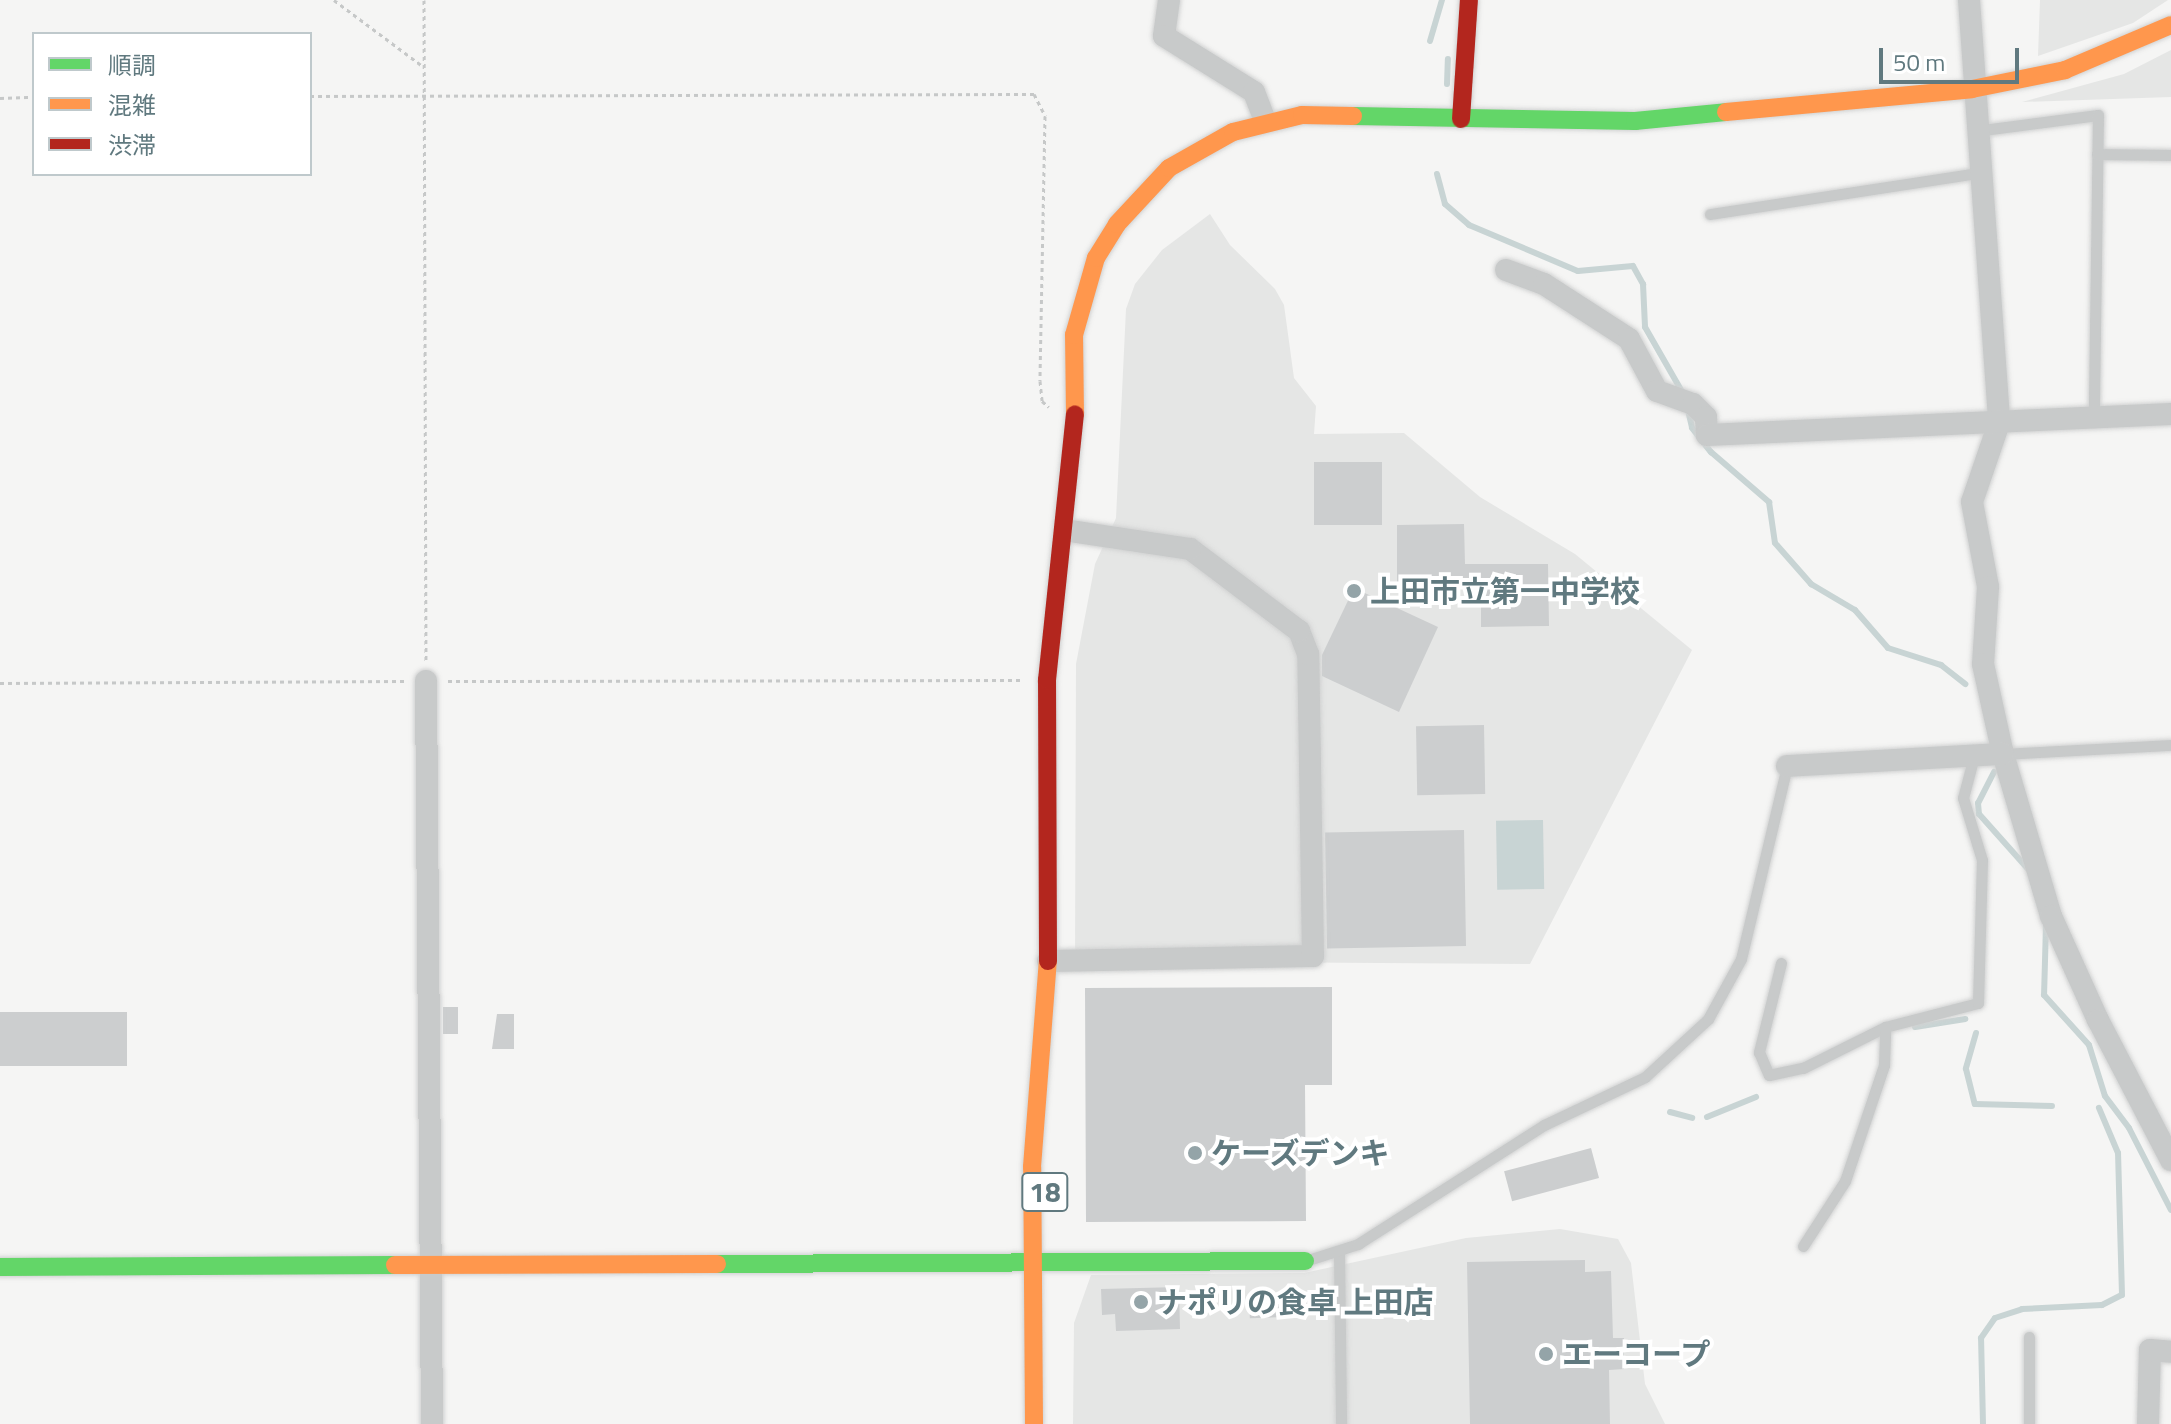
<!DOCTYPE html>
<html>
<head>
<meta charset="utf-8">
<style>
	body { margin:0 }
	#map { position:relative; width:2171px; height:1424px; overflow:hidden; background:#f5f5f4; font-family:"Titillium Web","Noto Sans JP",sans-serif }
	div>[style] { position:absolute }
	.built>* { inset:0; background:#e5e6e5 }
	.water>* { inset:0; background:#c8d4d4; transform-origin:0 0 }
	.stream>* { height:6px; margin:-3px; padding:0 3px; transform-origin:3px; border-radius:3px; background:#c8d4d4 }
	.building>* { inset:0; background:#cccecf; transform-origin:0 0 }
	.path>* { height:3px; margin-top:-1.5px; transform-origin:0; background:repeating-linear-gradient(90deg,#c6c8c8 0 4px,transparent 0 8px) }
	.roads { filter:drop-shadow(0 0 2px #d1d2d2) drop-shadow(0 0 2px #d1d2d2) }
	.lane>* { height:11px; margin:-5.5px; padding:0 5.5px; transform-origin:5.5px; border-radius:5.5px; background:#c8caca }
	.street>* { height:22px; margin:-11px; padding:0 11px; transform-origin:11px; border-radius:11px; background:#c8caca }
	.fast>* { height:18px; margin:-9px; padding:0 9px; transform-origin:9px; border-radius:9px; background:#63d668 }
	.slow>* { height:18px; margin:-9px; padding:0 9px; transform-origin:9px; border-radius:9px; background:#ff974d }
	.jam>* { height:18px; margin:-9px; padding:0 9px; transform-origin:9px; border-radius:9px; background:#b3261e }
	.dots>* { width:22px; height:22px; translate:-50% -50%; box-sizing:border-box; border:4px solid #fff; border-radius:50% }
	span { translate:-50% -50%; white-space:nowrap; text-align:center; line-height:1.15; -webkit-text-stroke:8px #fff; paint-order:stroke }
	.shield-label span { padding:2px 6px; background:#fff; border:2px solid; border-radius:6px; -webkit-text-stroke-width:0 }
	.shield-label { font-size:28px; color:#60797f; font-weight:700 }
	.poi-label { font-size:30px; color:#60797f; font-weight:700 }
	.left { translate:0 -50%; text-align:left }
	.legend { position:absolute; left:32px; top:32px; width:280px; height:144px; box-sizing:border-box; background:#fff; border:2px solid #bfc9cc; margin:0; padding:10px 14px; list-style:none; font-size:24px; color:#60797f }
	.legend li { display:flex; align-items:center; gap:16px; height:40px }
	.legend b { width:40px; border:2px solid #bfc9cc }
	.scale { position:absolute; left:1879px; top:48px; width:140px; height:36px; box-sizing:border-box; border:4px solid #60797f; border-top:0; padding-left:10px; font-size:24px; line-height:28px; white-space:nowrap; color:#60797f; -webkit-text-stroke:6px #fff; paint-order:stroke }
</style>
</head>
<body>
<div id="map">
	<div class="built">
		<div style="clip-path:polygon(2040px 0,2168px 0,2133px 23px,2038px 56px)"></div>
		<div style="clip-path:polygon(2171px 50px,2171px 97px,2022px 102px,2124px 74px)"></div>
		<div style="clip-path:polygon(1210px 214px,1230px 245px,1275px 289px,1284px 305px,1294px 378px,1316px 406px,1314px 434px,1404px 433px,1480px 497px,1575px 554px,1692px 650px,1530px 964px,1075px 961px,1076px 664px,1095px 564px,1116px 518px,1126px 309px,1135px 284px,1162px 250px)"></div>
		<div style="clip-path:polygon(1560px 1229px,1618px 1239px,1631px 1263px,1645px 1384px,1665px 1424px,1073px 1424px,1074px 1323px,1091px 1275px,1304px 1273px,1466px 1238px)"></div>
	</div>
	<div class="water">
		<div style="left:1543px;top:820px;width:69px;height:47px;rotate:89deg"></div>
	</div>
	<div class="stream">
		<div style="left:1430px;top:41px;width:43px;rotate:-73.7deg"></div>
		<div style="left:1447px;top:84px;width:25px;rotate:-88deg"></div>
		<div style="left:1437px;top:174px;width:31px;rotate:75deg"></div>
		<div style="left:1445px;top:204px;width:32px;rotate:41deg"></div>
		<div style="left:1469px;top:225px;width:118px;rotate:22.9deg"></div>
		<div style="left:1578px;top:271px;width:55px;rotate:-5.2deg"></div>
		<div style="left:1633px;top:266px;width:21px;rotate:61deg"></div>
		<div style="left:1643px;top:284px;width:43px;rotate:87.3deg"></div>
		<div style="left:1645px;top:327px;width:78px;rotate:60.2deg"></div>
		<div style="left:1688px;top:410px;width:18px;rotate:77deg"></div>
		<div style="left:1692px;top:428px;width:31px;rotate:52deg"></div>
		<div style="left:1711px;top:452px;width:77px;rotate:40.8deg"></div>
		<div style="left:1769px;top:502px;width:41px;rotate:81.7deg"></div>
		<div style="left:1775px;top:543px;width:55px;rotate:48.7deg"></div>
		<div style="left:1811px;top:584px;width:51px;rotate:30.6deg"></div>
		<div style="left:1855px;top:610px;width:50px;rotate:49deg"></div>
		<div style="left:1888px;top:648px;width:56px;rotate:17.8deg"></div>
		<div style="left:1941px;top:665px;width:31px;rotate:38deg"></div>
		<div style="left:1994px;top:772px;width:35px;rotate:117deg"></div>
		<div style="left:1978px;top:803px;width:11px;rotate:85deg"></div>
		<div style="left:1979px;top:814px;width:74px;rotate:48.3deg"></div>
		<div style="left:2046px;top:925px;width:70px;rotate:91.6deg"></div>
		<div style="left:2044px;top:995px;width:67px;rotate:48deg"></div>
		<div style="left:2089px;top:1045px;width:53px;rotate:72.6deg"></div>
		<div style="left:2105px;top:1096px;width:40px;rotate:53deg"></div>
		<div style="left:2129px;top:1128px;width:92px;rotate:62.9deg"></div>
		<div style="left:1915px;top:1027px;width:51px;rotate:-9.1deg"></div>
		<div style="left:1976px;top:1033px;width:37px;rotate:106deg"></div>
		<div style="left:1966px;top:1069px;width:36px;rotate:76deg"></div>
		<div style="left:1975px;top:1104px;width:77px;rotate:1.5deg"></div>
		<div style="left:1670px;top:1112px;width:23px;rotate:15deg"></div>
		<div style="left:1707px;top:1117px;width:53px;rotate:-22.2deg"></div>
		<div style="left:1983px;top:1424px;width:86px;rotate:-91.3deg"></div>
		<div style="left:1981px;top:1338px;width:24px;rotate:-55deg"></div>
		<div style="left:1995px;top:1318px;width:28px;rotate:-18deg"></div>
		<div style="left:2022px;top:1309px;width:80px;rotate:-2.9deg"></div>
		<div style="left:2102px;top:1305px;width:22px;rotate:-27deg"></div>
		<div style="left:2122px;top:1295px;width:142px;rotate:-91.6deg"></div>
		<div style="left:2118px;top:1153px;width:49px;rotate:-112.9deg"></div>
	</div>
	<div class="building">
		<div style="left:1382px;top:462px;width:63px;height:68px;rotate:90deg"></div>
		<div style="clip-path:polygon(1464px 524px,1465px 564px,1548px 564px,1549px 626px,1481px 627px,1481px 587px,1397px 588px,1397px 525px)"></div>
		<div style="clip-path:polygon(1354px 588px,1438px 627px,1399px 712px,1322px 676px,1322px 655px)"></div>
		<div style="left:1484px;top:725px;width:69px;height:68px;rotate:89deg"></div>
		<div style="left:1464px;top:830px;width:116px;height:139px;rotate:89deg"></div>
		<div style="clip-path:polygon(1332px 987px,1332px 1085px,1305px 1085px,1306px 1221px,1086px 1222px,1085px 988px)"></div>
		<div style="left:458px;top:1007px;width:27px;height:15px;rotate:90deg"></div>
		<div style="left:127px;top:1012px;width:54px;height:127px;rotate:90deg"></div>
		<div style="clip-path:polygon(497px 1014px,514px 1014px,514px 1049px,492px 1049px)"></div>
		<div style="left:1591px;top:1148px;width:31px;height:90px;rotate:75deg"></div>
		<div style="clip-path:polygon(1585px 1260px,1585px 1272px,1611px 1271px,1613px 1338px,1624px 1338px,1624px 1369px,1609px 1370px,1610px 1424px,1470px 1424px,1467px 1262px)"></div>
		<div style="clip-path:polygon(1179px 1287px,1180px 1329px,1116px 1331px,1115px 1314px,1102px 1315px,1101px 1289px)"></div>
		<div style="left:1285px;top:1293px;width:24px;height:36px;rotate:88deg"></div>
	</div>
	<div class="path">
		<div style="left:334px;top:0;width:112px;rotate:36.7deg"></div>
		<div style="left:424px;top:0;width:661px;rotate:89.83deg"></div>
		<div style="left:310px;top:96px;width:724px;rotate:-0.16deg"></div>
		<div style="left:1034px;top:94px;width:25px;rotate:63deg"></div>
		<div style="left:1045px;top:116px;width:265px;rotate:91.1deg"></div>
		<div style="left:1040px;top:381px;width:20px;rotate:84deg"></div>
		<div style="left:1042px;top:401px;width:9px;rotate:41deg"></div>
		<div style="left:0;top:98px;width:34px;rotate:-2deg"></div>
		<div style="left:448px;top:681px;width:576px;rotate:-0.1deg"></div>
		<div style="left:0;top:683px;width:404px;rotate:-0.3deg"></div>
	</div>
	<div class="roads">
		<div class="lane">
			<div style="left:1975px;top:131px;width:124px;rotate:-7.4deg"></div>
			<div style="left:2098px;top:115px;width:300px;rotate:90.8deg"></div>
			<div style="left:2097px;top:154px;width:74px;rotate:0.8deg"></div>
			<div style="left:1710px;top:214px;width:271px;rotate:-8.7deg"></div>
			<div style="left:2003px;top:754px;width:168px;rotate:-3.1deg"></div>
			<div style="left:1781px;top:963px;width:92px;rotate:103.9deg"></div>
			<div style="left:1759px;top:1052px;width:25px;rotate:67deg"></div>
			<div style="left:1769px;top:1075px;width:35px;rotate:-12deg"></div>
			<div style="left:1803px;top:1068px;width:92px;rotate:-26.6deg"></div>
			<div style="left:1885px;top:1027px;width:96px;rotate:-14.5deg"></div>
			<div style="left:1978px;top:1003px;width:143px;rotate:-88.4deg"></div>
			<div style="left:1982px;top:860px;width:65px;rotate:-107deg"></div>
			<div style="left:1963px;top:798px;width:43px;rotate:-75.3deg"></div>
			<div style="left:1803px;top:1246px;width:77px;rotate:-57.1deg"></div>
			<div style="left:1845px;top:1181px;width:122px;rotate:-71.4deg"></div>
			<div style="left:1884px;top:1065px;width:38px;rotate:-88deg"></div>
			<div style="left:1339px;top:1252px;width:172px;rotate:89.3deg"></div>
			<div style="left:1305px;top:1261px;width:56px;rotate:-17.8deg"></div>
			<div style="left:1358px;top:1244px;width:221px;rotate:-32.6deg"></div>
			<div style="left:1544px;top:1125px;width:112px;rotate:-25.4deg"></div>
			<div style="left:1645px;top:1077px;width:86px;rotate:-42.6deg"></div>
			<div style="left:1708px;top:1019px;width:68px;rotate:-61.2deg"></div>
			<div style="left:1741px;top:959px;width:198px;rotate:-76.6deg"></div>
			<div style="left:2029px;top:1337px;width:87px;rotate:90deg"></div>
		</div>
		<div class="street">
			<div style="left:1169px;top:0;width:36px;rotate:98deg"></div>
			<div style="left:1164px;top:36px;width:106px;rotate:31.9deg"></div>
			<div style="left:1254px;top:92px;width:30px;rotate:69deg"></div>
			<div style="left:1969px;top:0;width:424px;rotate:85.9deg"></div>
			<div style="left:1999px;top:423px;width:83px;rotate:108.9deg"></div>
			<div style="left:1972px;top:502px;width:86px;rotate:79.3deg"></div>
			<div style="left:1988px;top:587px;width:77px;rotate:93.7deg"></div>
			<div style="left:1983px;top:664px;width:92px;rotate:77.5deg"></div>
			<div style="left:2003px;top:754px;width:169px;rotate:73.5deg"></div>
			<div style="left:2051px;top:916px;width:114px;rotate:65.7deg"></div>
			<div style="left:2098px;top:1020px;width:158px;rotate:62.5deg"></div>
			<div style="left:1506px;top:270px;width:40px;rotate:20.2deg"></div>
			<div style="left:1544px;top:284px;width:101px;rotate:32.9deg"></div>
			<div style="left:1629px;top:339px;width:59px;rotate:61.7deg"></div>
			<div style="left:1657px;top:391px;width:38px;rotate:20deg"></div>
			<div style="left:1693px;top:404px;width:18px;rotate:45deg"></div>
			<div style="left:1706px;top:417px;width:18px;rotate:87deg"></div>
			<div style="left:1707px;top:435px;width:464px;rotate:-2.6deg"></div>
			<div style="left:426px;top:681px;width:743px;rotate:89.54deg"></div>
			<div style="left:1787px;top:766px;width:216px;rotate:-3.2deg"></div>
			<div style="left:1048px;top:961px;width:265px;rotate:-1.1deg"></div>
			<div style="left:1313px;top:956px;width:302px;rotate:-90.9deg"></div>
			<div style="left:1308px;top:654px;width:25px;rotate:-111deg"></div>
			<div style="left:1299px;top:631px;width:136px;rotate:-143deg"></div>
			<div style="left:1190px;top:549px;width:126px;rotate:-171.4deg"></div>
			<div style="left:2148px;top:1424px;width:74px;rotate:-88.5deg"></div>
			<div style="left:2150px;top:1350px;width:21px;rotate:5deg"></div>
		</div>
		<div class="fast">
			<div style="left:1353px;top:116px;width:282px;rotate:1deg"></div>
			<div style="left:1635px;top:121px;width:91px;rotate:-5.6deg"></div>
			<div style="left:717px;top:1264px;width:588px;rotate:-0.29deg"></div>
			<div style="left:0;top:1267px;width:395px;rotate:-0.3deg"></div>
		</div>
		<div class="slow">
			<div style="left:1726px;top:112px;width:247px;rotate:-5.3deg"></div>
			<div style="left:1972px;top:89px;width:95px;rotate:-11.5deg"></div>
			<div style="left:2065px;top:70px;width:115px;rotate:-23deg"></div>
			<div style="left:1075px;top:414px;width:79px;rotate:-90.7deg"></div>
			<div style="left:1074px;top:335px;width:80px;rotate:-74.1deg"></div>
			<div style="left:1096px;top:258px;width:40px;rotate:-58deg"></div>
			<div style="left:1117px;top:224px;width:76px;rotate:-47.1deg"></div>
			<div style="left:1169px;top:168px;width:73px;rotate:-29.4deg"></div>
			<div style="left:1233px;top:132px;width:71px;rotate:-13.8deg"></div>
			<div style="left:1302px;top:115px;width:51px;rotate:1.1deg"></div>
			<div style="left:395px;top:1265px;width:322px;rotate:-0.2deg"></div>
			<div style="left:1034px;top:1424px;width:257px;rotate:-90.4deg"></div>
			<div style="left:1032px;top:1167px;width:207px;rotate:-85.6deg"></div>
		</div>
		<div class="jam">
			<div style="left:1461px;top:119px;width:119px;rotate:-86.2deg"></div>
			<div style="left:1048px;top:961px;width:281px;rotate:-90.2deg"></div>
			<div style="left:1047px;top:680px;width:267px;rotate:-84deg"></div>
		</div>
	</div>
	<div class="dots">
		<div style="left:1354px;top:591px;background:#94a4a8"></div>
		<div style="left:1195px;top:1153px;background:#94a4a8"></div>
		<div style="left:1141px;top:1302px;background:#94a4a8"></div>
		<div style="left:1546px;top:1354px;background:#94a4a8"></div>
	</div>
	<div class="shield-label">
		<span style="left:1045px;top:1192px">18</span>
	</div>
	<div class="poi-label">
		<span class="left" style="left:1370px;top:591px">上田市立第一中学校</span>
		<span class="left" style="left:1211px;top:1153px">ケーズデンキ</span>
		<span class="left" style="left:1157px;top:1302px">ナポリの食卓 上田店</span>
		<span class="left" style="left:1562px;top:1354px">エーコープ</span>
	</div>
	<ul class="legend">
	<li><b style="height:10px;background:#63d668"></b>順調</li>
	<li><b style="height:10px;background:#ff974d"></b>混雑</li>
	<li><b style="height:10px;background:#b3261e"></b>渋滞</li>
	</ul>
	<div class="scale">50 m</div>
</div>
</body>
</html>
